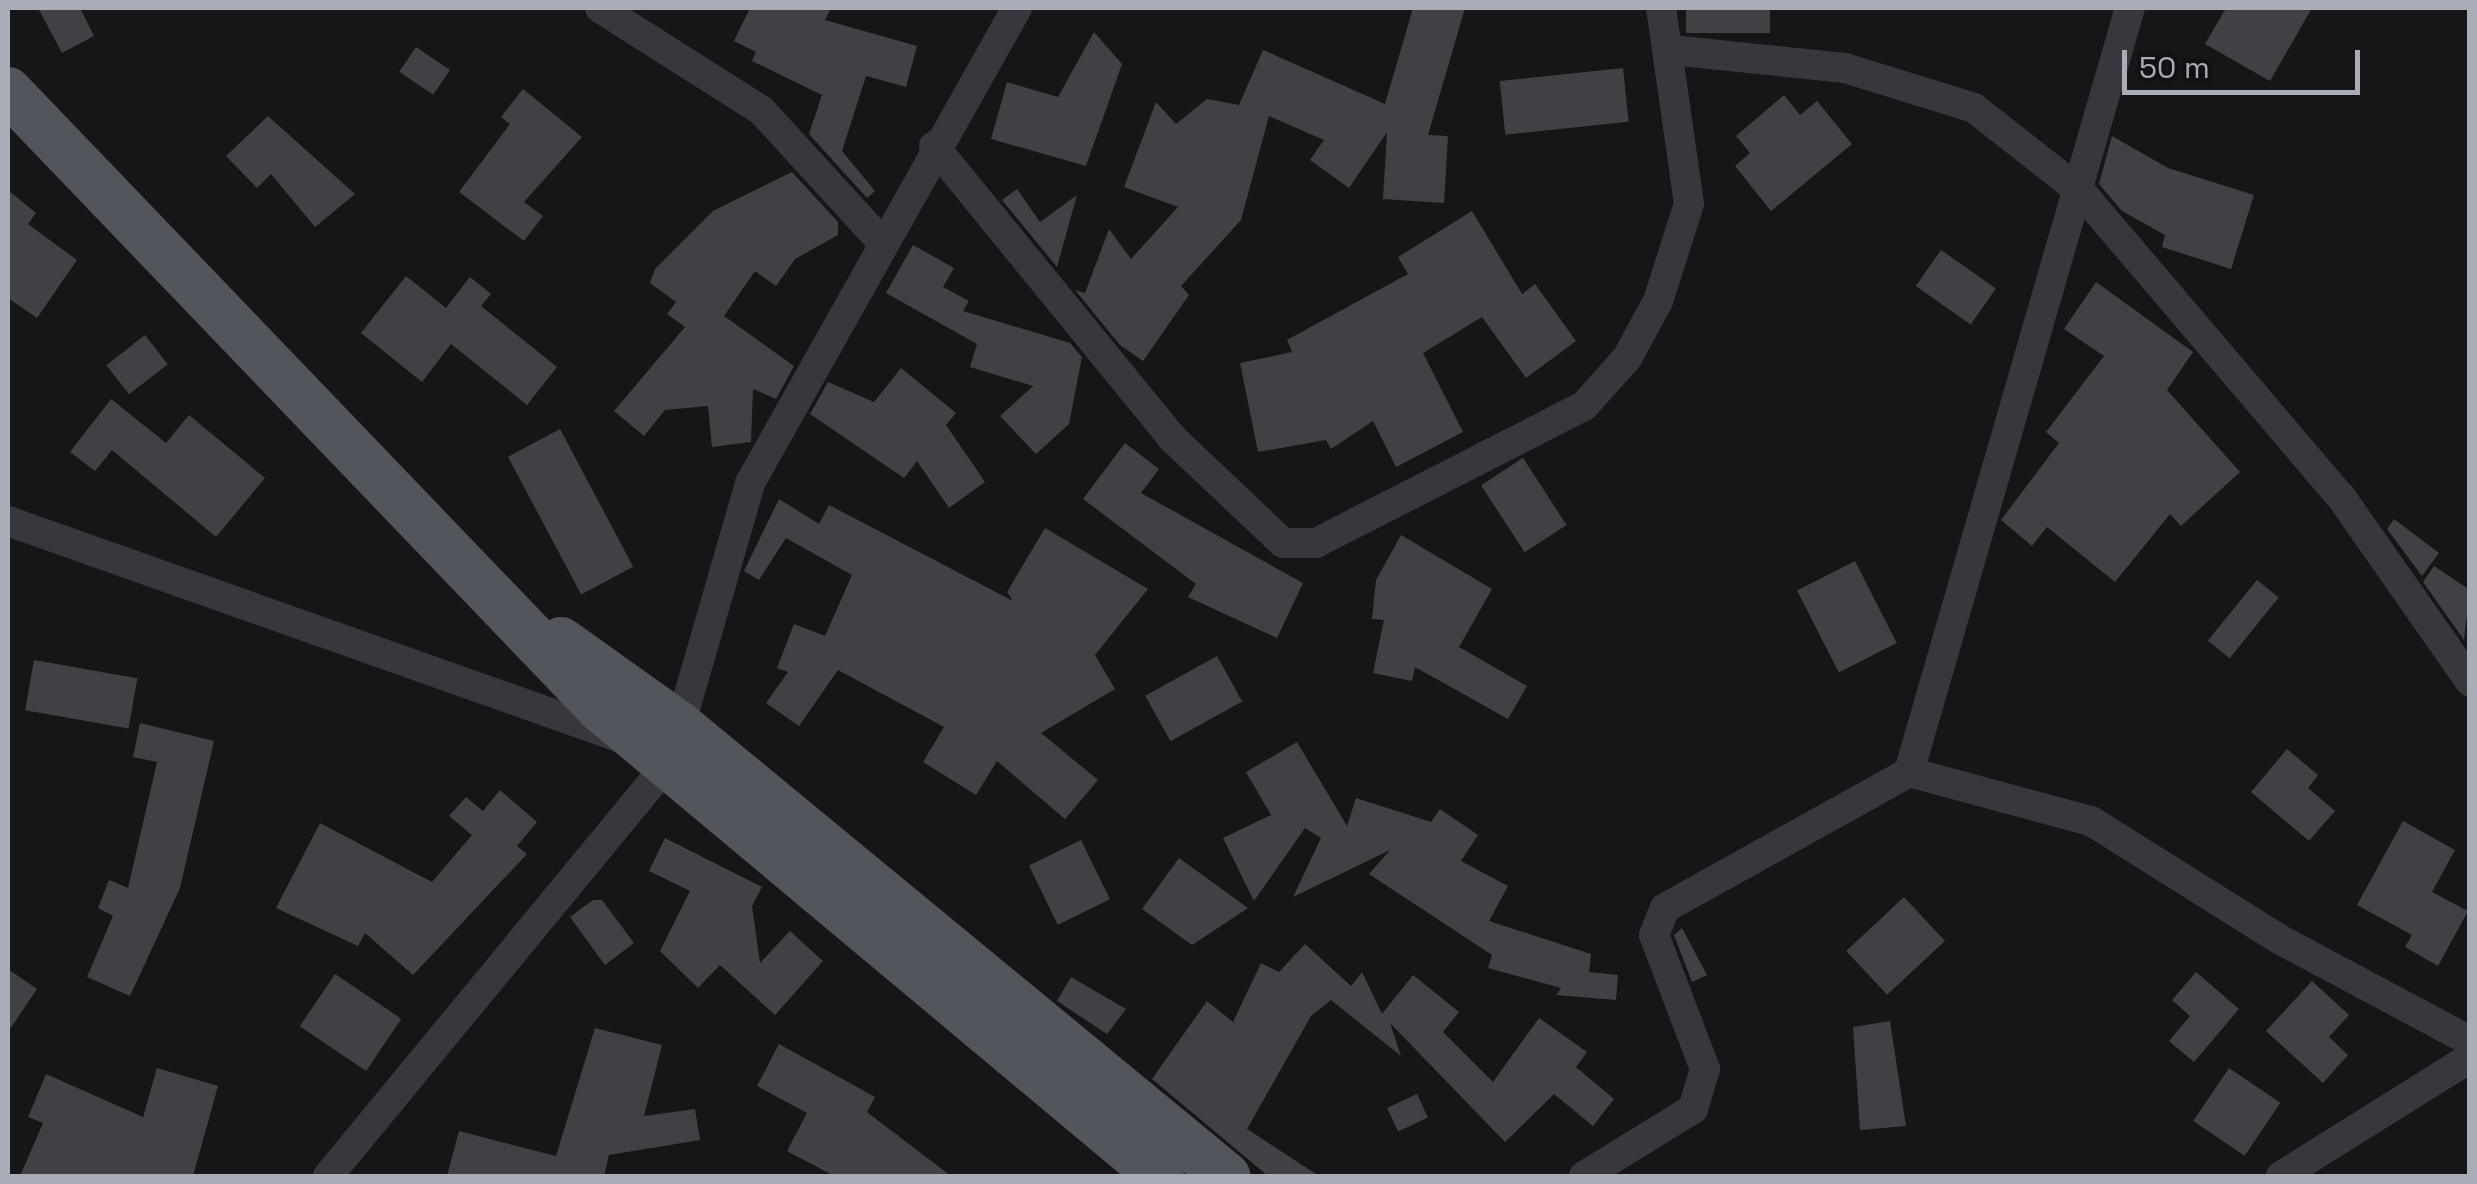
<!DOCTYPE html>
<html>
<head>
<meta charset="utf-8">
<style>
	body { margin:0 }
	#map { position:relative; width:2477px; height:1184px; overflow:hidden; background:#161618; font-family:"Space Grotesk",sans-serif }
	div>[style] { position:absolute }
	.building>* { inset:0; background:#404145; transform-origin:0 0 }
	.minor>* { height:30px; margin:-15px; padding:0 15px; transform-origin:15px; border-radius:15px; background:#37383d }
	.primary>* { height:48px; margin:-24px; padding:0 24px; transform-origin:24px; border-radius:24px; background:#53555c }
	span { translate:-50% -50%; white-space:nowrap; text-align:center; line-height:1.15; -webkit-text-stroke:8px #111113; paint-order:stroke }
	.frame { position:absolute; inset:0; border:10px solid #a8adb8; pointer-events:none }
	.scale { position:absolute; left:2122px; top:50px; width:238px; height:45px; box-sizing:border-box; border:5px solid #a8adb8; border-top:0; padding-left:12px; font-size:30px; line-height:35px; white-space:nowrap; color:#a8adb8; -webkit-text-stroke:8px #111113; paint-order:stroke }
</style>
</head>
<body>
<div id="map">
	<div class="building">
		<div style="clip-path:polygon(38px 8px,80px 8px,94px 36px,62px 53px)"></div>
		<div style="clip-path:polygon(750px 8px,831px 8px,825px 20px,917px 46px,906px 87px,866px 76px,842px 151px,875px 191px,867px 198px,809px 134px,822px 95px,752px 61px,756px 52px,734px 41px)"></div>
		<div style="clip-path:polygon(1413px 8px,1465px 8px,1428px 135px,1448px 136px,1444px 203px,1383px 199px,1387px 132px,1349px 188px,1310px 160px,1324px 140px,1269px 116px,1241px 220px,1181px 286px,1189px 295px,1143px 361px,1120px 345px,1075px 290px,1085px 293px,1109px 229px,1131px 259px,1178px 207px,1124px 187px,1156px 102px,1176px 124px,1207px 99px,1239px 105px,1263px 50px,1385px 104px)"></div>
		<div style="left:1686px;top:8px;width:84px;height:25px"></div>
		<div style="clip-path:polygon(2226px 8px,2312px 8px,2270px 81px,2205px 44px)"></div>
		<div style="clip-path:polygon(1094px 32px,1122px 64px,1086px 166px,991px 139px,1007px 82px,1058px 97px)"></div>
		<div style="left:416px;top:47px;width:41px;height:30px;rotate:34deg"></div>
		<div style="left:1623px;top:68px;width:54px;height:124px;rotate:84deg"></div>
		<div style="clip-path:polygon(523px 89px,582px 137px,524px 202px,543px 216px,524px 241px,459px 192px,510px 124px,501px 117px)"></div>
		<div style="clip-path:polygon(1784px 95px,1800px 115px,1817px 101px,1852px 144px,1771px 211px,1735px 166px,1750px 153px,1736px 136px)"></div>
		<div style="clip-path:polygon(268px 116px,355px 194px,315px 227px,271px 174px,257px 188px,226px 156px)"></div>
		<div style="clip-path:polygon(2112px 136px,2168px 168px,2254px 195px,2231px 269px,2162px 247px,2165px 235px,2122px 211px,2099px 184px)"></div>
		<div style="clip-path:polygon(792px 172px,838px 222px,838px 235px,795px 259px,776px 286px,755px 271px,724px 316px,794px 366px,776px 399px,753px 389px,751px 442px,712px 447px,708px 406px,665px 410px,644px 436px,614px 411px,685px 327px,667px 314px,676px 302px,650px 283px,655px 269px,713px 211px)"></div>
		<div style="clip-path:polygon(1017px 189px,1040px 222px,1077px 195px,1057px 267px,1002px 200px)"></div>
		<div style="clip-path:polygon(8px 190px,36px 213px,28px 224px,77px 260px,37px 318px,8px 298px)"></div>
		<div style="clip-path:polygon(1472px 211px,1522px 294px,1535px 284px,1576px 341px,1526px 378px,1482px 317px,1423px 353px,1463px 432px,1396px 467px,1373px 421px,1331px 449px,1326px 440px,1258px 452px,1240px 363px,1292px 352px,1287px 340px,1408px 274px,1398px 257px)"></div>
		<div style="clip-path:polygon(913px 245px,954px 268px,943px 287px,969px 301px,963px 311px,1070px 343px,1082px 357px,1069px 424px,1036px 454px,1000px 416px,1033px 386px,970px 367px,977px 344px,886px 293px)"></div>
		<div style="left:1941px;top:250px;width:67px;height:44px;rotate:35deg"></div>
		<div style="clip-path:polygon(406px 276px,446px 308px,470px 277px,491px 294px,481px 306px,557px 367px,527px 405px,451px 344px,422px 382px,361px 333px)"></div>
		<div style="clip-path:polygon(2096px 282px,2193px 352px,2167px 390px,2240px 472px,2181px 526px,2170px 514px,2115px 582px,2047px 527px,2032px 546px,2001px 520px,2059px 443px,2046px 432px,2104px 356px,2064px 329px)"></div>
		<div style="left:145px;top:335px;width:37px;height:49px;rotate:52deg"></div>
		<div style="clip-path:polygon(901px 368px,956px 413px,946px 425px,985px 482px,949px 508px,917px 461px,904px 478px,810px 414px,828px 382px,874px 402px)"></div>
		<div style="clip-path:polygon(111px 399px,166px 443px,189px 415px,265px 478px,216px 537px,112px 450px,95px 471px,70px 452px)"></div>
		<div style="left:560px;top:429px;width:156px;height:59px;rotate:62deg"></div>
		<div style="clip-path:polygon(1125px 443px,1159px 469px,1141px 493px,1303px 583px,1277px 638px,1188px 597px,1196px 584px,1083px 499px)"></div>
		<div style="left:1523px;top:458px;width:80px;height:50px;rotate:57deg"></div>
		<div style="clip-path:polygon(779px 499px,819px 524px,829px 505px,1013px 601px,1007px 592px,1045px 528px,1148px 589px,1095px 655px,1115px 689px,1041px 733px,1098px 780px,1065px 819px,997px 761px,976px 795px,923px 762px,944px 727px,838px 670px,799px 726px,766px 703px,788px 672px,777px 668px,794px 624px,825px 636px,852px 575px,786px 538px,759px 580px,744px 571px)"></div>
		<div style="clip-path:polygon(2394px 519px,2439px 553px,2422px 576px,2387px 529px)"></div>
		<div style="clip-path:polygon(1401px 535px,1492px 589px,1459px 647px,1527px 686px,1508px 719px,1415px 667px,1412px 681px,1373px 673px,1384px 620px,1372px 619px,1376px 580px)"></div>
		<div style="left:1855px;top:561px;width:92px;height:65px;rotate:63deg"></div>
		<div style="clip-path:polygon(2434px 566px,2470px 590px,2464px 640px,2423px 582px)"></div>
		<div style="left:2257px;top:580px;width:28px;height:78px;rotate:39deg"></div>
		<div style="left:1217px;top:656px;width:52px;height:82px;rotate:61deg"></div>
		<div style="left:34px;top:660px;width:105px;height:51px;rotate:10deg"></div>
		<div style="clip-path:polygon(140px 723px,214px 741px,180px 888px,130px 996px,87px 977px,113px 916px,98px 908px,109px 880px,128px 888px,157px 762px,133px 757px)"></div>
		<div style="clip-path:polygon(1297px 742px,1347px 826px,1356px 798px,1431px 822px,1440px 809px,1478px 835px,1461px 861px,1508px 886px,1489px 921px,1591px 954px,1589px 972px,1618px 975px,1616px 1000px,1556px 995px,1561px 988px,1488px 968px,1492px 955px,1369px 874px,1390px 850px,1293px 897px,1321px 838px,1305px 828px,1254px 901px,1223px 838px,1271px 815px,1246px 772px)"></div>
		<div style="clip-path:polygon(2287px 749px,2318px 775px,2308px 788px,2335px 811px,2309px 841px,2251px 792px)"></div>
		<div style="clip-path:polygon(500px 790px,537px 822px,517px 846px,527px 854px,413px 975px,365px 933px,358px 946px,276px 908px,320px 823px,432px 882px,472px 835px,449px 816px,466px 797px,483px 811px)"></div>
		<div style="clip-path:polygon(2403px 821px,2455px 850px,2432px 892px,2468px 911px,2438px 966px,2405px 947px,2412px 935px,2357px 905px)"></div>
		<div style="clip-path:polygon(665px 838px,762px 887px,752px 906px,760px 963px,790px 931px,823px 961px,775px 1015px,720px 965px,698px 988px,660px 951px,690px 891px,649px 871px)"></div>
		<div style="left:1081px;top:840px;width:66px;height:58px;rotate:64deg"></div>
		<div style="clip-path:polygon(1179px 858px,1248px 908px,1192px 945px,1142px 909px)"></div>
		<div style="left:1904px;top:897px;width:60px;height:79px;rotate:47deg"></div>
		<div style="clip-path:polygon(593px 900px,602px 900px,634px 943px,605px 965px,570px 917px)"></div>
		<div style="clip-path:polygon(1682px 928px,1707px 975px,1692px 982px,1674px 935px)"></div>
		<div style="clip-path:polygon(1305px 944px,1351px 986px,1362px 972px,1382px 1014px,1413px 975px,1459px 1012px,1443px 1032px,1493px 1082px,1539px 1018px,1587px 1052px,1576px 1067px,1614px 1099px,1593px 1126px,1554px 1094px,1505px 1142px,1390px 1023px,1401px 1056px,1331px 1000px,1311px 1016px,1247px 1129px,1319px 1176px,1268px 1176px,1152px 1079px,1207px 1001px,1233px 1022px,1261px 963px,1279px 972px)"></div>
		<div style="clip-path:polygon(8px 969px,37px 989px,8px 1032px)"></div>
		<div style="clip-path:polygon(2196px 972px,2239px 1009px,2194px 1062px,2169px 1041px,2190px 1016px,2172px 1000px)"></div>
		<div style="left:335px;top:974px;width:80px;height:63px;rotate:34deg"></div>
		<div style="clip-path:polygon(1071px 977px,1126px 1009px,1107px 1034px,1057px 1001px)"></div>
		<div style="clip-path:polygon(2312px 981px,2349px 1015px,2329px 1037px,2348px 1055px,2323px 1083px,2266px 1031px)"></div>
		<div style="clip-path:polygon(1890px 1021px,1906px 1126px,1860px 1130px,1853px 1027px)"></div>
		<div style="clip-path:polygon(595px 1028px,662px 1045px,644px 1116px,695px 1109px,700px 1140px,609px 1155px,604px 1176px,447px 1176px,459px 1131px,556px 1156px)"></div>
		<div style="clip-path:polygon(779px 1044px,875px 1097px,867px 1112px,951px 1176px,834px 1176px,787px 1151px,807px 1113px,757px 1086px)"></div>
		<div style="clip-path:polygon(157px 1068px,218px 1086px,193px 1176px,20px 1176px,43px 1123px,28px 1117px,46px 1074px,143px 1117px)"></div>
		<div style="left:2229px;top:1068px;width:62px;height:64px;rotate:34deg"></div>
		<div style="left:1417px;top:1094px;width:26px;height:33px;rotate:65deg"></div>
	</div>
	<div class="minor">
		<div style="left:600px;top:8px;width:191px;rotate:32.4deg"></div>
		<div style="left:761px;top:110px;width:176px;rotate:47.5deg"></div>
		<div style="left:1671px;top:50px;width:175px;rotate:5.9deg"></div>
		<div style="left:1845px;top:68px;width:135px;rotate:17.2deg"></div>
		<div style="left:1974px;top:108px;width:136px;rotate:38.1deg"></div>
		<div style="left:2081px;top:192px;width:401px;rotate:49.6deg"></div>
		<div style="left:2341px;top:497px;width:225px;rotate:55deg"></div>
		<div style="left:934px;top:146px;width:375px;rotate:50.8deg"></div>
		<div style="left:1171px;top:437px;width:154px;rotate:43.4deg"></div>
		<div style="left:1283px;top:543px;width:33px"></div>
		<div style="left:1316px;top:543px;width:301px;rotate:-27.1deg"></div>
		<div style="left:1584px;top:406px;width:64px;rotate:-48.1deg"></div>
		<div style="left:1627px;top:358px;width:65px;rotate:-61.5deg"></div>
		<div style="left:1658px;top:301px;width:102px;rotate:-72.3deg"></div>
		<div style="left:1689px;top:204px;width:198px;rotate:-98.1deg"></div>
		<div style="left:8px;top:521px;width:650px;rotate:19.49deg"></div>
		<div style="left:680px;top:726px;width:253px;rotate:-73.9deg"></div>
		<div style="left:750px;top:483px;width:545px;rotate:-60.66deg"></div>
		<div style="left:1909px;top:772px;width:188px;rotate:15.1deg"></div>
		<div style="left:2091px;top:821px;width:222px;rotate:32.1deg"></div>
		<div style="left:2279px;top:939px;width:217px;rotate:28.1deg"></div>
		<div style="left:328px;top:1176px;width:531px;rotate:-50.5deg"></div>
		<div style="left:1584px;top:1176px;width:128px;rotate:-31.6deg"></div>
		<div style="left:1693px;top:1109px;width:42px;rotate:-73.3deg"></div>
		<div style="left:1705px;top:1069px;width:143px;rotate:-110.8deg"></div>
		<div style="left:1654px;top:935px;width:29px;rotate:-68deg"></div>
		<div style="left:1665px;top:908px;width:279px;rotate:-29.1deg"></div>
		<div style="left:1909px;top:772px;width:795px;rotate:-73.87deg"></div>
		<div style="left:2281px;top:1176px;width:223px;rotate:-32deg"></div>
	</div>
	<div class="primary">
		<div style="left:8px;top:91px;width:855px;rotate:46.18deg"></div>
		<div style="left:600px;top:708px;width:730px;rotate:39.89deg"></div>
		<div style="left:561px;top:641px;width:146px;rotate:35.5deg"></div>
		<div style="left:680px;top:726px;width:708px;rotate:39.49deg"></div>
	</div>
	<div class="frame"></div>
	<div class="scale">50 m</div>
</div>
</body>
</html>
